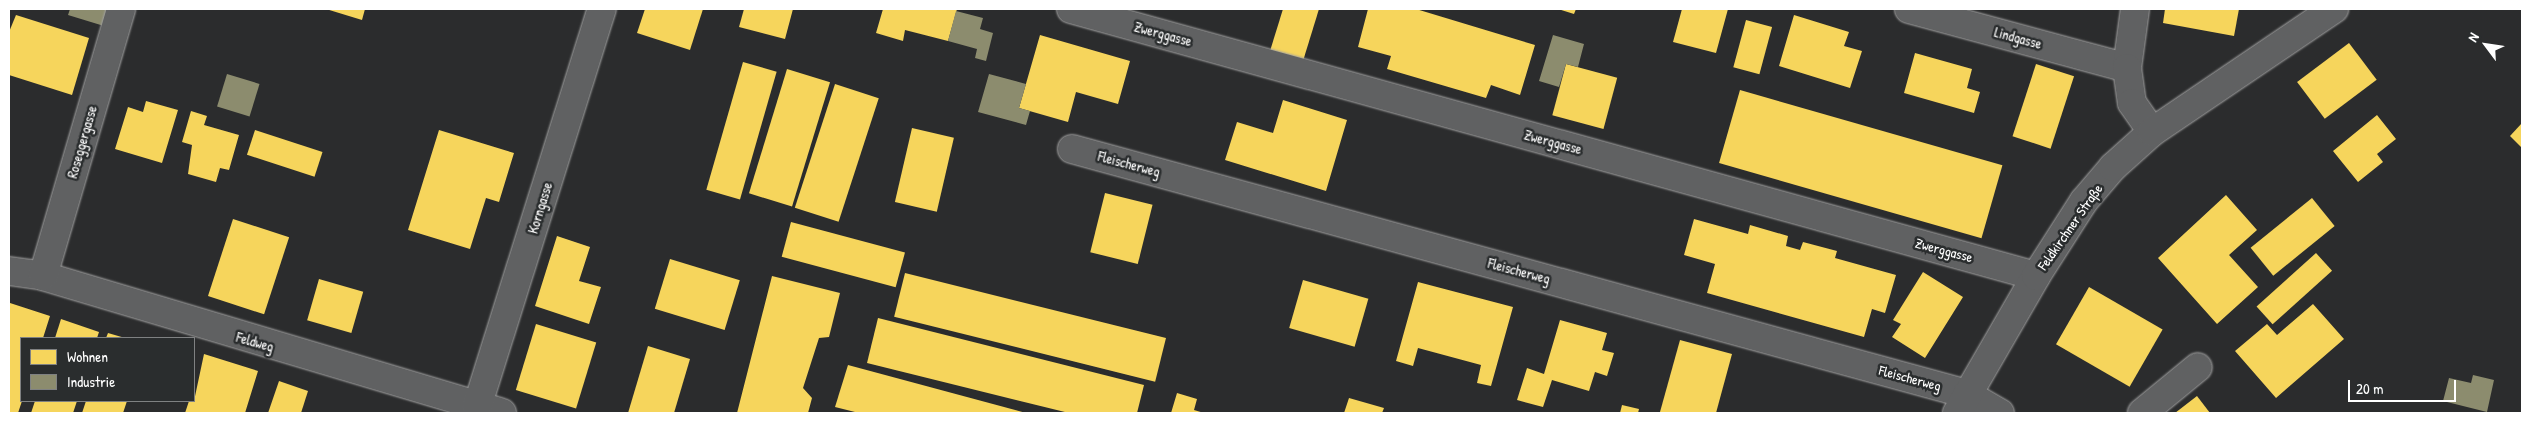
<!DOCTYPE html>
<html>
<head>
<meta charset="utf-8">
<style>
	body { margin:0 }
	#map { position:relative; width:2531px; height:422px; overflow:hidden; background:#2b2c2d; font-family:"Patrick Hand",sans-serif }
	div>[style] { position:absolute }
	.homes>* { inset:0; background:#f6d55c; transform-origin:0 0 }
	.industry>* { inset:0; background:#8c8c6e; transform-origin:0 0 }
	.roads { filter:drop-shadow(0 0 1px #a0a0a0) drop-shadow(0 0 1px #a0a0a0) }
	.street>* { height:28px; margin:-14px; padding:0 14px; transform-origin:14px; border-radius:14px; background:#606162 }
	.secondary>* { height:28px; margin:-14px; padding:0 14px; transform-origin:14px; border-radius:14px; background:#606162 }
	span { translate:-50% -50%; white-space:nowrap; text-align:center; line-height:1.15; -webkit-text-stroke:5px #2a2d2e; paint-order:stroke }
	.street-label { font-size:14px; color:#fff }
	.frame { position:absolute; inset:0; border:10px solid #fff; pointer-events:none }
	.legend { position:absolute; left:20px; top:337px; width:175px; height:65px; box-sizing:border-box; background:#2a2d2e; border:1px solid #7f8182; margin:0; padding:6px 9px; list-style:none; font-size:15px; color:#fff }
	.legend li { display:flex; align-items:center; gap:10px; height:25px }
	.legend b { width:25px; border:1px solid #7f8182 }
	.north { position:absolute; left:2461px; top:20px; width:50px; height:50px; -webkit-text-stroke:4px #2a2d2e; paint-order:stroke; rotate:301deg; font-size:14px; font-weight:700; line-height:20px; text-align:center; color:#fff }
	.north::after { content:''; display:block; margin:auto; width:18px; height:22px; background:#fff; clip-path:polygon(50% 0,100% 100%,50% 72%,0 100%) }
	.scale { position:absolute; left:2348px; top:380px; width:108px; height:22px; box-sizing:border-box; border:2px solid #fff; border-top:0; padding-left:6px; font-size:15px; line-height:18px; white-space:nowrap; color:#fff; -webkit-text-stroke:4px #2a2d2e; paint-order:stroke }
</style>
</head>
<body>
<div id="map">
	<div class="homes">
		<div style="clip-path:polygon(326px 9px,365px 9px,362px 20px)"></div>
		<div style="clip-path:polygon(645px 9px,703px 9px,690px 50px,637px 33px)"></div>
		<div style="clip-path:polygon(744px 9px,793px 9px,785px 39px,739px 27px)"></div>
		<div style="clip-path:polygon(883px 9px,957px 9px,948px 41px,905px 30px,903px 41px,876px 33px)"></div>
		<div style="clip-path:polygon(1283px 9px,1319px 9px,1303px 61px,1270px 51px)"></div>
		<div style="clip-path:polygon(1368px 9px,1416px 9px,1535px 45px,1520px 95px,1491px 85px,1486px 98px,1387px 69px,1391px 56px,1358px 47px)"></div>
		<div style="clip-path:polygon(1558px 9px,1576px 9px,1574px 14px)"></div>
		<div style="clip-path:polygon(1682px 9px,1728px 9px,1716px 53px,1673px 42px)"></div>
		<div style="clip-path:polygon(2165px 9px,2239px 9px,2234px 36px,2163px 23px)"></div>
		<div style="clip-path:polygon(16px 15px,89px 38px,72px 95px,9px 75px,9px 32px)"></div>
		<div style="clip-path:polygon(1794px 15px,1849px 32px,1844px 46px,1862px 51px,1850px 88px,1779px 66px)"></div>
		<div style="left:1746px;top:20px;width:27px;height:49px;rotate:15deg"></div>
		<div style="clip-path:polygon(1040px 35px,1130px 61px,1118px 104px,1076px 92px,1068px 122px,1019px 108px)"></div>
		<div style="left:2349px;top:43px;width:46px;height:65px;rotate:53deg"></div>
		<div style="clip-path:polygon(1915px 53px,1972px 69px,1967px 88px,1980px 92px,1974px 113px,1904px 93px)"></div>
		<div style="left:743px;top:62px;width:35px;height:133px;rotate:16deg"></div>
		<div style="left:1566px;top:64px;width:53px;height:53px;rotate:15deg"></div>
		<div style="left:2036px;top:64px;width:40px;height:76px;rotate:18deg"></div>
		<div style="left:787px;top:69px;width:45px;height:130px;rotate:17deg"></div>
		<div style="left:835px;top:84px;width:46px;height:130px;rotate:18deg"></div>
		<div style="left:1740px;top:90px;width:273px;height:76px;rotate:16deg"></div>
		<div style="clip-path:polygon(1283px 100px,1347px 120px,1326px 191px,1225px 160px,1237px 122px,1273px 133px)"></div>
		<div style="clip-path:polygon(146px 101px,178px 110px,162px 163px,115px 149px,128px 107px,143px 112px)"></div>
		<div style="clip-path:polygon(191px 111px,207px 116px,204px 125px,239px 135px,229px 170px,220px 168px,216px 182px,188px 174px,192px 145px,182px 142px)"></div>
		<div style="clip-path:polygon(2377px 115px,2396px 139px,2377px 154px,2383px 162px,2358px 182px,2333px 151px)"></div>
		<div style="clip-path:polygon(2522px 123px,2522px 148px,2510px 136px)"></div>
		<div style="left:912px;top:128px;width:43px;height:76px;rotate:13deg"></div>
		<div style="left:255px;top:130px;width:71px;height:26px;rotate:18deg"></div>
		<div style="clip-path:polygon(439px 130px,514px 153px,499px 202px,486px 198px,470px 249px,408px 230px)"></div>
		<div style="left:1105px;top:193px;width:49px;height:61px;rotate:14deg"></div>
		<div style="clip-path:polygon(2226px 195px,2257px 230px,2229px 255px,2258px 287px,2217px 324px,2158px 258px)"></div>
		<div style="left:2312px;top:198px;width:36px;height:79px;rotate:51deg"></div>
		<div style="left:233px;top:219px;width:59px;height:81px;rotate:18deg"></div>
		<div style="clip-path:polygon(1694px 219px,1748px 234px,1750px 225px,1788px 236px,1786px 246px,1800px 250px,1803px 242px,1837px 251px,1835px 258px,1896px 275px,1885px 313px,1872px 309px,1864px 337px,1707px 293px,1715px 264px,1684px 255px)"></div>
		<div style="left:791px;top:222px;width:118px;height:36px;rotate:15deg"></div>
		<div style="clip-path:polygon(557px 236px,590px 247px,579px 281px,601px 287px,589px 324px,535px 306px)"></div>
		<div style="left:2316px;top:253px;width:24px;height:80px;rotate:48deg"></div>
		<div style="left:670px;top:259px;width:73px;height:52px;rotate:17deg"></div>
		<div style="clip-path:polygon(1923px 272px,1963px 297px,1925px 358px,1892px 337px,1901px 324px,1893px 320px)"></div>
		<div style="left:905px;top:273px;width:269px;height:45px;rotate:14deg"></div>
		<div style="clip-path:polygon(772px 276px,840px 293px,829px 337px,819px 338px,803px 388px,812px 398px,808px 413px,737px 413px)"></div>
		<div style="left:319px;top:279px;width:46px;height:43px;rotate:16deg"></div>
		<div style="left:1303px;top:280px;width:68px;height:50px;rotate:16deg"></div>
		<div style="clip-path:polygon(1418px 282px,1513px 307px,1491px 386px,1477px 383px,1481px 365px,1418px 348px,1413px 366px,1396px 361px)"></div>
		<div style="left:2089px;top:287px;width:85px;height:66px;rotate:30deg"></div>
		<div style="clip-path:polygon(10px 303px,50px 316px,43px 338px,21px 338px,22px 401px,18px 413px,9px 413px)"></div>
		<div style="clip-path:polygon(2313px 304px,2344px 339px,2276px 398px,2235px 351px,2267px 324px,2277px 335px)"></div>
		<div style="clip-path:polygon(878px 318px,1144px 385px,1137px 413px,1069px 413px,867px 363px)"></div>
		<div style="clip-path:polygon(61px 319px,99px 332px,97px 338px,55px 338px)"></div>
		<div style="clip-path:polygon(1560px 320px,1607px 333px,1602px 350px,1614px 353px,1607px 376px,1595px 372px,1589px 391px,1552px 380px,1543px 407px,1517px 400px,1527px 368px,1544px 374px)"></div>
		<div style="left:536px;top:324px;width:63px;height:69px;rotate:17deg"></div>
		<div style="clip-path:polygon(108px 333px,125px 338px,106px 338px)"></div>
		<div style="clip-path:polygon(1680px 340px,1732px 354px,1716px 413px,1660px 412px)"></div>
		<div style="clip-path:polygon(648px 346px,690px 359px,674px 413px,628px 413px)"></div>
		<div style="clip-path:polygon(204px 354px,258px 371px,245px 413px,185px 413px,189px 401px,194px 401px)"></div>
		<div style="clip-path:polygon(848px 365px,1026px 413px,859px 413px,835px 407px)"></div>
		<div style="clip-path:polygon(279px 381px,308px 391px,301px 413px,268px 413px)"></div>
		<div style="clip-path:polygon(1177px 393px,1197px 399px,1194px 410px,1204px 413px,1171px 413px)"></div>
		<div style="clip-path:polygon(2197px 396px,2210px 413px,2175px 413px)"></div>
		<div style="clip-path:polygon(1349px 398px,1384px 408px,1382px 413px,1344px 413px)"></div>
		<div style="clip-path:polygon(35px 401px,77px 401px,73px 413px,31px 413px)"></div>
		<div style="clip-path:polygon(86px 401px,127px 401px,123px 413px,82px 413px)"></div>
		<div style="clip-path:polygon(1622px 405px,1639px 409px,1638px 413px,1620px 413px)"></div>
	</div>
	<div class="industry">
		<div style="clip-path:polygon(70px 9px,110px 9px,104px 26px,68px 15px)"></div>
		<div style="clip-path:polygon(956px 11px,983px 18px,980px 29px,993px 33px,986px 61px,975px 58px,977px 49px,948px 41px)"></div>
		<div style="clip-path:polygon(1553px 35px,1584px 44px,1578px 67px,1566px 64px,1559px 87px,1539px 81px)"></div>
		<div style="left:227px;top:74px;width:34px;height:34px;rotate:17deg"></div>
		<div style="clip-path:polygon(989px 74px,1026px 84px,1019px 108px,1030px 111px,1026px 125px,978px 112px)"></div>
		<div style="clip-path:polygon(2473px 375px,2494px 380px,2487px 412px,2443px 401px,2449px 378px,2471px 383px)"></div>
	</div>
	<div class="roads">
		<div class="street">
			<div style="left:1071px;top:9px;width:1001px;rotate:15.47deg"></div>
			<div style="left:1909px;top:9px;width:226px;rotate:15.1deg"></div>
			<div style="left:2135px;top:9px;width:60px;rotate:97.7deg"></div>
			<div style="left:2127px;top:68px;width:35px;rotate:82deg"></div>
			<div style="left:2132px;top:103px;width:35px;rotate:55deg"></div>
			<div style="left:1072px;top:149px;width:928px;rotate:15.31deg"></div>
			<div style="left:1967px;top:394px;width:38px;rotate:30deg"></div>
			<div style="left:9px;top:271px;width:34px;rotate:8deg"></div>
			<div style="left:43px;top:276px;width:479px;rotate:16.6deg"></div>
			<div style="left:43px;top:276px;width:278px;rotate:-73.7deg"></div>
			<div style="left:477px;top:407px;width:417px;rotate:-72.6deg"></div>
			<div style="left:2142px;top:413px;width:72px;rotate:-39.4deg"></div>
		</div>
		<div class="secondary">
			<div style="left:1957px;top:413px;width:158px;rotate:-60deg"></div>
			<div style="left:2036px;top:276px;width:89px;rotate:-57.4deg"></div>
			<div style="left:2084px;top:201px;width:45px;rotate:-49.5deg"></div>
			<div style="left:2113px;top:167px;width:52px;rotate:-41.9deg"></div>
			<div style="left:2152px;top:132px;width:220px;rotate:-34.1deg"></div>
		</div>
	</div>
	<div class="street-label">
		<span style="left:1163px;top:34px;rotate:15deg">Zwerggasse</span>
		<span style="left:2018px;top:38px;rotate:15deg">Lindgasse</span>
		<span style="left:82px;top:142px;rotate:-74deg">Roseggergasse</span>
		<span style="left:1553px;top:142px;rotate:15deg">Zwerggasse</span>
		<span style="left:1129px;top:164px;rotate:15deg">Fleischerweg</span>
		<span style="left:540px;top:208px;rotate:-73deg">Korngasse</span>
		<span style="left:2070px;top:227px;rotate:-55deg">Feldkirchner Straße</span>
		<span style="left:1944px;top:250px;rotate:15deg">Zwerggasse</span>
		<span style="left:1519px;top:271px;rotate:15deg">Fleischerweg</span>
		<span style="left:255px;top:342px;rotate:16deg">Feldweg</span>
		<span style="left:1910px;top:378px;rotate:15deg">Fleischerweg</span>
	</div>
	<div class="frame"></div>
	<ul class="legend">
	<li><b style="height:14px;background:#f6d55c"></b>Wohnen</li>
	<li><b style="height:14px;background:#8c8c6e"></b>Industrie</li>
	</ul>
	<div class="north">N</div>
	<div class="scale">20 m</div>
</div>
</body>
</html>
